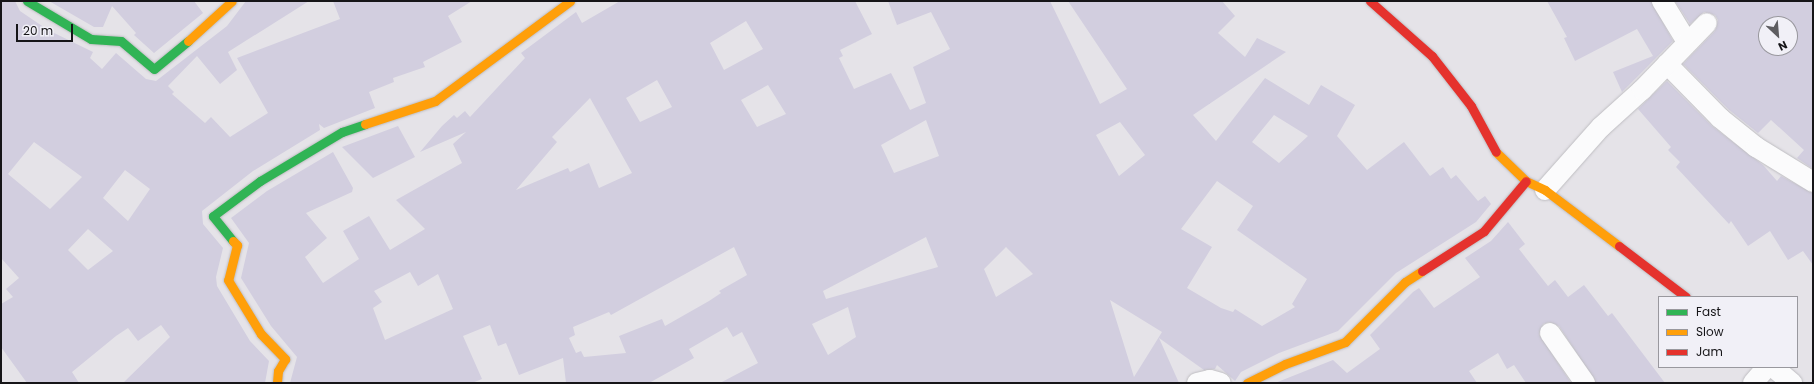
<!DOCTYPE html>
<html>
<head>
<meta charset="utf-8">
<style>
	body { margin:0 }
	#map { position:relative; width:1814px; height:384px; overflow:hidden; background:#e5e3e8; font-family:Poppins,sans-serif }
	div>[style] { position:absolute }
	.building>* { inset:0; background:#d2cedf }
	.roads { filter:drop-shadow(0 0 1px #bebdc1) drop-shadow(0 0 1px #bebdc1) }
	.street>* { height:20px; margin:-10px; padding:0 10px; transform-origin:10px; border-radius:10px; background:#fbfbfc }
	.fast>* { height:9px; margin:-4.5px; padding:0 4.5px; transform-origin:4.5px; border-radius:4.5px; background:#30b455 }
	.slow>* { height:9px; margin:-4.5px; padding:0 4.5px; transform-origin:4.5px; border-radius:4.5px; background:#ff9f0a }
	.jam>* { height:9px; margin:-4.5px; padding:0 4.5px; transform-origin:4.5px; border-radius:4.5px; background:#e5322d }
	span { translate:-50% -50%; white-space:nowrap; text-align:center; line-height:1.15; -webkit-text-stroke:4px #f1f0f7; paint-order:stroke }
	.frame { position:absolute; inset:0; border:2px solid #161518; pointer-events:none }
	.legend { position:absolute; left:1658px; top:296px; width:140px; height:72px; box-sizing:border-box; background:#f1f0f7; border:1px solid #99989e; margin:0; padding:5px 7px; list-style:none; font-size:12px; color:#161518 }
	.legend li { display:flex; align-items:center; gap:8px; height:20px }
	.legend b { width:20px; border:1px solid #99989e }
	.north { position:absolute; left:1758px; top:16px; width:40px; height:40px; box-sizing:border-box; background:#f1f0f7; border:1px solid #99989e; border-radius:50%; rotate:154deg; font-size:11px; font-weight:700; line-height:16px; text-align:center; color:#161518 }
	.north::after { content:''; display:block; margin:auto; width:14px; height:18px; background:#5e5d61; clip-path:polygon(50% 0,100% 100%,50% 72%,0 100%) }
	.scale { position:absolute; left:16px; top:24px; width:57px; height:18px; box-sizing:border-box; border:2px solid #161518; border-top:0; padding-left:5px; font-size:12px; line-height:14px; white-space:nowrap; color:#161518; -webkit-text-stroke:3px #f1f0f7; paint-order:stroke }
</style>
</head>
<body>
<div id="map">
	<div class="building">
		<div style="clip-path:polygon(evenodd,1px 1px,15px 1px,20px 11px,48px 30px,93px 52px,90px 58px,102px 69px,116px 53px,146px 79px,156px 81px,227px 26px,246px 1px,309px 1px,228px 52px,237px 70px,220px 84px,197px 56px,168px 86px,174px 92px,172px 94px,205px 123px,211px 117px,230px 137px,268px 113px,237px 58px,340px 19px,333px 1px,472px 1px,448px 16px,462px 42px,423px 62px,425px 67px,393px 78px,394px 82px,369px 92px,375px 108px,324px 128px,319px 124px,320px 130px,253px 171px,202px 211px,203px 224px,223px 248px,216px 277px,217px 286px,250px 341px,269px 361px,265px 383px,123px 383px,170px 337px,161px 325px,138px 341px,128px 328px,116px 336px,72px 372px,79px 383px,27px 383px,1px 347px,1px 304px,13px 297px,6px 289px,19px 278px,1px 258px,1px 1px,34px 142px,82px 177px,50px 209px,8px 174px,34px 142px,1px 1px,125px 170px,150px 189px,128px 221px,103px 198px,125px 170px,1px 1px,88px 229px,113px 251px,88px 270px,68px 250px,88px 229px)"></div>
		<div style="clip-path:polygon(49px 1px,194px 1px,203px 13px,154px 53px,134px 35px,136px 33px,112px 6px,103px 27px,94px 27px)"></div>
		<div style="clip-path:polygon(evenodd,620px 1px,855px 1px,872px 34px,840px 50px,843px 56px,839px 58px,854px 89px,891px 73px,910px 110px,926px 103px,913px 67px,950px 49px,931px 12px,897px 25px,888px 1px,1050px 1px,1100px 104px,1127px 89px,1068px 1px,1222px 1px,1235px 16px,1218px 33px,1245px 57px,1257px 38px,1286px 52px,1193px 115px,1216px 141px,1265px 78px,1309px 105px,1321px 85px,1355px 105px,1337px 136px,1367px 170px,1404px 142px,1430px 176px,1443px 167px,1451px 179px,1456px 175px,1478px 201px,1485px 196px,1491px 204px,1476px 222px,1396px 273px,1338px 331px,1279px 353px,1241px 372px,1235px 381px,1217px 365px,1215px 369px,1204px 370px,1159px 338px,1179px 383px,720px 383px,758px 363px,742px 332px,733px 337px,727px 327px,689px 349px,694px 358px,649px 383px,566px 383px,563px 358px,519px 375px,506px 343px,498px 346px,490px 325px,463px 336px,482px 379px,472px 383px,290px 383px,297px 357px,271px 326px,241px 278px,249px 243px,231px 218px,267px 191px,333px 152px,353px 188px,352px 192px,306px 213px,327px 238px,305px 257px,323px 283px,359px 259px,343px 231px,369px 216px,390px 250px,425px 229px,396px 200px,462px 163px,453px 144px,466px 132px,420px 152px,442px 126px,454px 115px,457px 118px,465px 111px,470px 117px,525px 58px,521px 53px,576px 12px,582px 23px,620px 1px,746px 21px,763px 49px,724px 70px,710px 43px,746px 21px,620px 1px,657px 80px,672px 107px,640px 122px,626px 98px,657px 80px,620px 1px,768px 85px,786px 114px,757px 127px,741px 100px,768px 85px,620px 1px,590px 98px,632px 173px,599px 188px,589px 163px,570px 172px,568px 168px,516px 190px,557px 142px,552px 137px,590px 98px,620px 1px,1274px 115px,1308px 136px,1279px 163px,1252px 142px,1274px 115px,620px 1px,926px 120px,939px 156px,894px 173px,881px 145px,926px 120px,620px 1px,1120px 122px,1145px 155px,1119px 176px,1096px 135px,1120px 122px,620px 1px,1217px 181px,1253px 206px,1237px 230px,1307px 279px,1292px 304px,1295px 307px,1262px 326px,1235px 309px,1233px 312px,1221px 308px,1187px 288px,1212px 247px,1181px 229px,1217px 181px,620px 1px,926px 237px,938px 267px,826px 299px,823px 291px,926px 237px,620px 1px,734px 247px,747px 275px,719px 291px,721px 293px,709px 301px,665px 326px,662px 319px,619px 336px,626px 353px,584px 357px,581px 351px,576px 353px,569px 338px,575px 335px,573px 327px,609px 312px,611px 315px,734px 247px,620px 1px,1006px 247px,1033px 274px,996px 297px,984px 269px,1006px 247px,620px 1px,410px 272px,418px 286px,438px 274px,453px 309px,385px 340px,373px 308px,382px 302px,374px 291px,410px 272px,620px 1px,1110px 300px,1162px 332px,1134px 377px,1110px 300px,620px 1px,848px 307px,856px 337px,828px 355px,812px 324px,848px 307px)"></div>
		<div style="clip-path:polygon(1547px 1px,1651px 1px,1673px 41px,1622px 92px,1613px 72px,1653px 56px,1637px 29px,1575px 61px,1564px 38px,1567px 37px)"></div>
		<div style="clip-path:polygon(evenodd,1675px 1px,1813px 1px,1813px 169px,1797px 158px,1804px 150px,1771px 120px,1758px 133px,1728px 109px,1683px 64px,1715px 31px,1718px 20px,1715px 15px,1704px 12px,1690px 24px,1675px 1px,1766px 24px,1790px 24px,1790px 48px,1766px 48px,1766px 24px)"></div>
		<div style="clip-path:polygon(1667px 81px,1712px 126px,1763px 165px,1777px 181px,1781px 176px,1813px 193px,1813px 265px,1803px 251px,1788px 260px,1770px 231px,1748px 246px,1731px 221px,1729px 224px,1676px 167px,1680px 162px,1668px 150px,1671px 147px,1638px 109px)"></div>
		<div style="clip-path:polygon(398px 126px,415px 157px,373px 178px,342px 147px)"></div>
		<div style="clip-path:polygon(1508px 222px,1525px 244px,1519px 249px,1548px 286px,1555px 280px,1568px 297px,1584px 285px,1608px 316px,1612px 313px,1665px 383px,1596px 383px,1559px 326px,1549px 322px,1543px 324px,1539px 334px,1571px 383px,1526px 383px,1514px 365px,1507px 369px,1498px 353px,1469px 371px,1477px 383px,1275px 383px,1333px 360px,1347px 373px,1380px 349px,1370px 335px,1413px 292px,1419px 288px,1434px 308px,1480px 277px,1465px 258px,1491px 241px)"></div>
	</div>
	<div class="roads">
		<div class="street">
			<div style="left:1662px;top:1px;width:48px;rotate:58.6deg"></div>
			<div style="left:1667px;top:64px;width:76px;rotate:45.5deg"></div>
			<div style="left:1720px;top:118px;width:46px;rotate:38.9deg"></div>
			<div style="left:1756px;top:147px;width:67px;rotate:31.6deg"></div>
			<div style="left:1545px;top:190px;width:84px;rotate:-48.4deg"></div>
			<div style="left:1601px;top:127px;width:55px;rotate:-42.1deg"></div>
			<div style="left:1642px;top:90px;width:93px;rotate:-45.9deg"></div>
			<div style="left:1550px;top:333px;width:61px;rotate:55deg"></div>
			<div style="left:1773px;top:367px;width:25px;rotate:40deg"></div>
			<div style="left:1197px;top:383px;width:13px;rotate:-13deg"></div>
			<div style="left:1210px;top:380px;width:11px;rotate:15deg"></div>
			<div style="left:1753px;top:383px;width:21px;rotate:-49deg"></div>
		</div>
		<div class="fast">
			<div style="left:27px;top:1px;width:74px;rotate:30.7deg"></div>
			<div style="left:91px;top:39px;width:30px;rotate:4deg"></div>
			<div style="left:121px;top:41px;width:43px;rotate:40.3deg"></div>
			<div style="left:154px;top:69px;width:44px;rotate:-39.5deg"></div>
			<div style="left:233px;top:241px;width:32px;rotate:-129deg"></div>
			<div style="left:213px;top:216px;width:59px;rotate:-36.7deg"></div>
			<div style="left:260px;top:181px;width:96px;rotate:-30.9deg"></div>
			<div style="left:342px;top:132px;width:24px;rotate:-19deg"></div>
		</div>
		<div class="slow">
			<div style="left:188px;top:41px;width:59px;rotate:-42.3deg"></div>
			<div style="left:365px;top:124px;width:74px;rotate:-18.2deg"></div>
			<div style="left:435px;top:101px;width:168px;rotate:-36.5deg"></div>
			<div style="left:1496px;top:152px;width:42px;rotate:44deg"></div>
			<div style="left:1526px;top:181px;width:21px;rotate:25deg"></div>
			<div style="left:1545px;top:190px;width:93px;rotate:37.1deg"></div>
			<div style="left:233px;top:241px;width:6px;rotate:45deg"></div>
			<div style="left:237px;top:245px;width:36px;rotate:104deg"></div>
			<div style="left:228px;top:280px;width:63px;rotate:58.6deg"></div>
			<div style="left:261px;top:334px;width:35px;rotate:46deg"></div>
			<div style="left:285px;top:359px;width:14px;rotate:120deg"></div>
			<div style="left:278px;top:371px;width:12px;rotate:95deg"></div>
			<div style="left:1247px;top:383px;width:42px;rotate:-26.6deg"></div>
			<div style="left:1285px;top:364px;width:64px;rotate:-20.1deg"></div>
			<div style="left:1345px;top:342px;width:85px;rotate:-45deg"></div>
			<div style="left:1405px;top:282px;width:20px;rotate:-33deg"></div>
		</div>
		<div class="jam">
			<div style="left:1370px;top:1px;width:83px;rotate:41.6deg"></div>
			<div style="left:1432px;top:56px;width:63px;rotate:52deg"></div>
			<div style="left:1471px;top:106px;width:52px;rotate:61.5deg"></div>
			<div style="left:1619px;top:246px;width:84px;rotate:37.3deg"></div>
			<div style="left:1422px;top:271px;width:74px;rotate:-32.8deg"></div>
			<div style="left:1484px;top:231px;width:65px;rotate:-50deg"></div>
		</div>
	</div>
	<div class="frame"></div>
	<ul class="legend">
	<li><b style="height:5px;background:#30b455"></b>Fast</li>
	<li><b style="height:5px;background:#ff9f0a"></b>Slow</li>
	<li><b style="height:5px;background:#e5322d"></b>Jam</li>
	</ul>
	<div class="north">N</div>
	<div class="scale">20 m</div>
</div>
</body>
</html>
